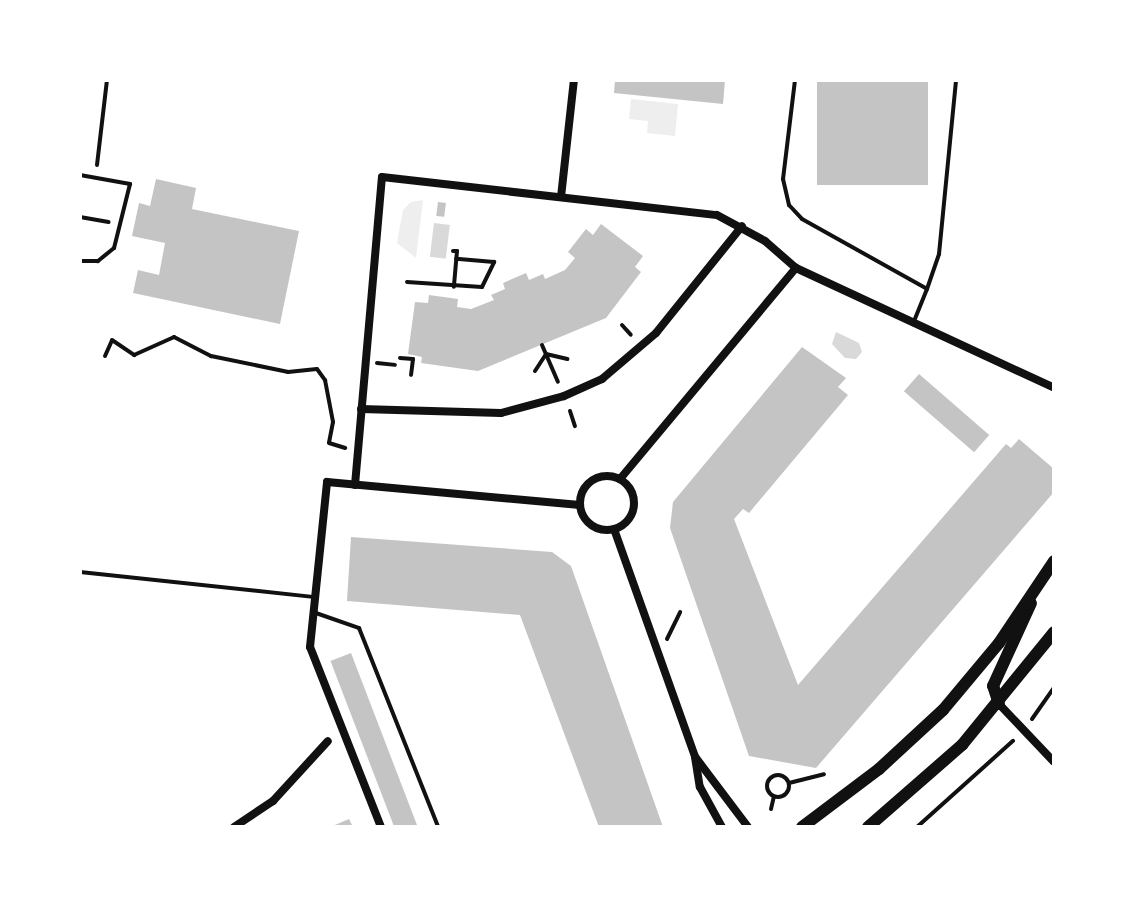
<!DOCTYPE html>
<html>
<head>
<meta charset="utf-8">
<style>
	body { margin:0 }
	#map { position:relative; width:1134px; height:907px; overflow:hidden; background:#fff; font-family:"IBM Plex Sans",sans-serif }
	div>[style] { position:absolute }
	.green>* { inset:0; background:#eee }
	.water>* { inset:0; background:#d9d9d9; transform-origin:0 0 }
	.building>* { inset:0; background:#c4c4c4; transform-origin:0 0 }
	.path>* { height:4px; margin:-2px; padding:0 2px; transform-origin:2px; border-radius:2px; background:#111 }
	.path>.ring { margin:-2px; padding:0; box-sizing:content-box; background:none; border:4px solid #111; border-radius:50% }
	.service>* { height:4px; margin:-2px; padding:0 2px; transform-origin:2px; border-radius:2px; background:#111 }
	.minor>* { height:8px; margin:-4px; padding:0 4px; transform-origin:4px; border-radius:4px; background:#111 }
	.minor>.ring { margin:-4px; padding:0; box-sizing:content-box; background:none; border:8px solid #111; border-radius:50% }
	.secondary>* { height:12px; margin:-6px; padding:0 6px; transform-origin:6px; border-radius:6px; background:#111 }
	span { translate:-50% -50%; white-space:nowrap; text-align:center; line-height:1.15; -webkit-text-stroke:6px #fff; paint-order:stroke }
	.frame { position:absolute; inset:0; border:82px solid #fff; pointer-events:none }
</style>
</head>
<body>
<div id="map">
	<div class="green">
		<div style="clip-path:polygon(631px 99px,678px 104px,675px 136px,647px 133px,648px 121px,629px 119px)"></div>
		<div style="clip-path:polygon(423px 200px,416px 258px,397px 243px,403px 210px,411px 202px)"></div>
	</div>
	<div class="water">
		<div style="left:434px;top:223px;width:16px;height:34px;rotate:7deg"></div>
		<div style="clip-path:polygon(836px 332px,859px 343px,862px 352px,856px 359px,845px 358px,832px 344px)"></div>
	</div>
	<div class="building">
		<div style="clip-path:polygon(615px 80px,725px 80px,723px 104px,614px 93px)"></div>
		<div style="left:817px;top:80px;width:111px;height:105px"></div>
		<div style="clip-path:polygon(156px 179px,196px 188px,192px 209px,299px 231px,280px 324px,133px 293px,138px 270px,159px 275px,165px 243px,132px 236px,139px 203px,150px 206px)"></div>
		<div style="left:438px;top:202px;width:8px;height:14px;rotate:7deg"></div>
		<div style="clip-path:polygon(601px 224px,643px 256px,635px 267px,641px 272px,606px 318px,478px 371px,421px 363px,422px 357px,408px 354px,415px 302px,428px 303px,429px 295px,458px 299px,457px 307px,471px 309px,494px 300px,491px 295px,505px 289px,503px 283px,526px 273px,529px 280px,543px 274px,545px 279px,565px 270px,575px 258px,568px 252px,586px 229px,593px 235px)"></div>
		<div style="clip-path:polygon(802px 347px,846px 378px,838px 387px,848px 395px,749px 513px,743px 509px,734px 519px,798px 685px,1006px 444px,1011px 448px,1019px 439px,1054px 469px,1054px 492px,816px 768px,749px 756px,670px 528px,673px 502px)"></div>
		<div style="left:919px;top:374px;width:93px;height:23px;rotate:41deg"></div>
		<div style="clip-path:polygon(351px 537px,552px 552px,571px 566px,663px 827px,599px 827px,520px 615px,347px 601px)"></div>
		<div style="left:351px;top:653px;width:186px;height:22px;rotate:69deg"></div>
		<div style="clip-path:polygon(349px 819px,353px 827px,330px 827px)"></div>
	</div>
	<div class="path">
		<div style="left:97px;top:165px;width:86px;rotate:-83.3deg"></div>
		<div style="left:80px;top:217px;width:29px;rotate:10deg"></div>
		<div style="left:453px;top:251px;width:4px"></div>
		<div style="left:457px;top:251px;width:36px;rotate:95deg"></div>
		<div style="left:407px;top:282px;width:75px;rotate:3.8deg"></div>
		<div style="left:482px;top:287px;width:28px;rotate:-64deg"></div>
		<div style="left:494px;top:262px;width:38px;rotate:-175deg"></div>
		<div style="left:622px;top:325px;width:13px;rotate:48deg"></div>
		<div style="left:542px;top:345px;width:40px;rotate:66.6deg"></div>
		<div style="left:105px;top:356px;width:17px;rotate:-66deg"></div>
		<div style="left:112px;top:340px;width:27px;rotate:34deg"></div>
		<div style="left:134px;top:355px;width:44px;rotate:-24.2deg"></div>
		<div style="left:174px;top:337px;width:42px;rotate:27.2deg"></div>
		<div style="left:211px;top:356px;width:79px;rotate:11.7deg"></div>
		<div style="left:288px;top:372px;width:29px;rotate:-6deg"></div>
		<div style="left:317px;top:369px;width:14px;rotate:54deg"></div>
		<div style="left:325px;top:380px;width:43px;rotate:79.2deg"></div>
		<div style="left:333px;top:422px;width:21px;rotate:101deg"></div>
		<div style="left:329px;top:443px;width:17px;rotate:17deg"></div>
		<div style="left:400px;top:358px;width:13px;rotate:4deg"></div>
		<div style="left:413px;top:359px;width:16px;rotate:97deg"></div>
		<div style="left:377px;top:363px;width:18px;rotate:6deg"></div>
		<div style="left:535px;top:371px;width:20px;rotate:-57deg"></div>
		<div style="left:546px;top:354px;width:22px;rotate:13deg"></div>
		<div style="left:570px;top:411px;width:16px;rotate:72deg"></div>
		<div style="left:667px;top:639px;width:30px;rotate:-64deg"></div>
		<div style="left:1032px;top:719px;width:38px;rotate:-55deg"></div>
		<div class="ring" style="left:767px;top:775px;width:18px;height:18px"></div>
		<div style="left:789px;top:783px;width:36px;rotate:-14deg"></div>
		<div style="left:771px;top:809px;width:13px;rotate:-77deg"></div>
		<div style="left:917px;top:827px;width:129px;rotate:-41.9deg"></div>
	</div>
	<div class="service">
		<div style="left:795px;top:80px;width:100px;rotate:96.9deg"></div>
		<div style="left:783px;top:179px;width:27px;rotate:77deg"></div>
		<div style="left:789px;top:205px;width:19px;rotate:47deg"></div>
		<div style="left:802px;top:219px;width:143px;rotate:29.2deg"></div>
		<div style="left:927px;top:289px;width:38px;rotate:112deg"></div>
		<div style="left:80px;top:175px;width:51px;rotate:10.2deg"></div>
		<div style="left:130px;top:184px;width:66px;rotate:104deg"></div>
		<div style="left:114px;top:248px;width:21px;rotate:141deg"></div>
		<div style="left:98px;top:261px;width:18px;rotate:180deg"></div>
		<div style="left:927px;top:289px;width:37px;rotate:-71deg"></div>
		<div style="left:939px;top:254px;width:175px;rotate:-84.4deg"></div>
		<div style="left:80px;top:572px;width:234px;rotate:6.1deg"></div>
		<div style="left:313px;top:612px;width:49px;rotate:19.2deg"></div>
		<div style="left:359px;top:628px;width:214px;rotate:68.3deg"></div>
	</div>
	<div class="minor">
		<div style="left:561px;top:197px;width:118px;rotate:-83.7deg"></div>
		<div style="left:361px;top:409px;width:140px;rotate:1.6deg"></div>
		<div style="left:501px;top:413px;width:65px;rotate:-15.1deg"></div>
		<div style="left:564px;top:396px;width:42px;rotate:-24.1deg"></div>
		<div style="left:602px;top:379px;width:71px;rotate:-40.4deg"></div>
		<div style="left:656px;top:333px;width:137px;rotate:-51.2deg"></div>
		<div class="ring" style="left:580px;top:476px;width:46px;height:46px"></div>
		<div style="left:620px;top:479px;width:275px;rotate:-50.2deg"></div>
		<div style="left:355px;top:485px;width:309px;rotate:-85deg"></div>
		<div style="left:382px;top:177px;width:337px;rotate:6.5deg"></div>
		<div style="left:717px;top:215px;width:55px;rotate:28.4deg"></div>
		<div style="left:765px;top:241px;width:41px;rotate:41.1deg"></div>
		<div style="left:796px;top:268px;width:285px;rotate:24.9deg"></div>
		<div style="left:614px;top:529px;width:242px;rotate:70.4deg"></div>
		<div style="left:695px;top:757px;width:30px;rotate:81deg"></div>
		<div style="left:700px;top:787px;width:46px;rotate:61.2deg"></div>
		<div style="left:999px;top:704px;width:80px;rotate:46.5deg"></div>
		<div style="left:696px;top:758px;width:86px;rotate:53deg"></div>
		<div style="left:234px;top:827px;width:47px;rotate:-33.7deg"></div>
		<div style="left:273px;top:801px;width:81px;rotate:-47.5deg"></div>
		<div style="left:381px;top:827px;width:193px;rotate:-111.5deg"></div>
		<div style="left:310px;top:647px;width:166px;rotate:-84.1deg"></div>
		<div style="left:327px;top:482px;width:254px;rotate:5.2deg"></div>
	</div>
	<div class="secondary">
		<div style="left:999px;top:704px;width:19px;rotate:-108deg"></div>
		<div style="left:993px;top:686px;width:91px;rotate:-65.4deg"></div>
		<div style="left:802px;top:827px;width:96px;rotate:-37deg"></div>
		<div style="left:879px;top:769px;width:87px;rotate:-42.7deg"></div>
		<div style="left:943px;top:710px;width:87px;rotate:-50.1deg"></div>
		<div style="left:999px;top:643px;width:99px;rotate:-56.1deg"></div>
		<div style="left:868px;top:827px;width:125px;rotate:-41.1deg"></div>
		<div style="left:962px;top:745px;width:146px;rotate:-50.8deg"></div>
	</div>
	<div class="frame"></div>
</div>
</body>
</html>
